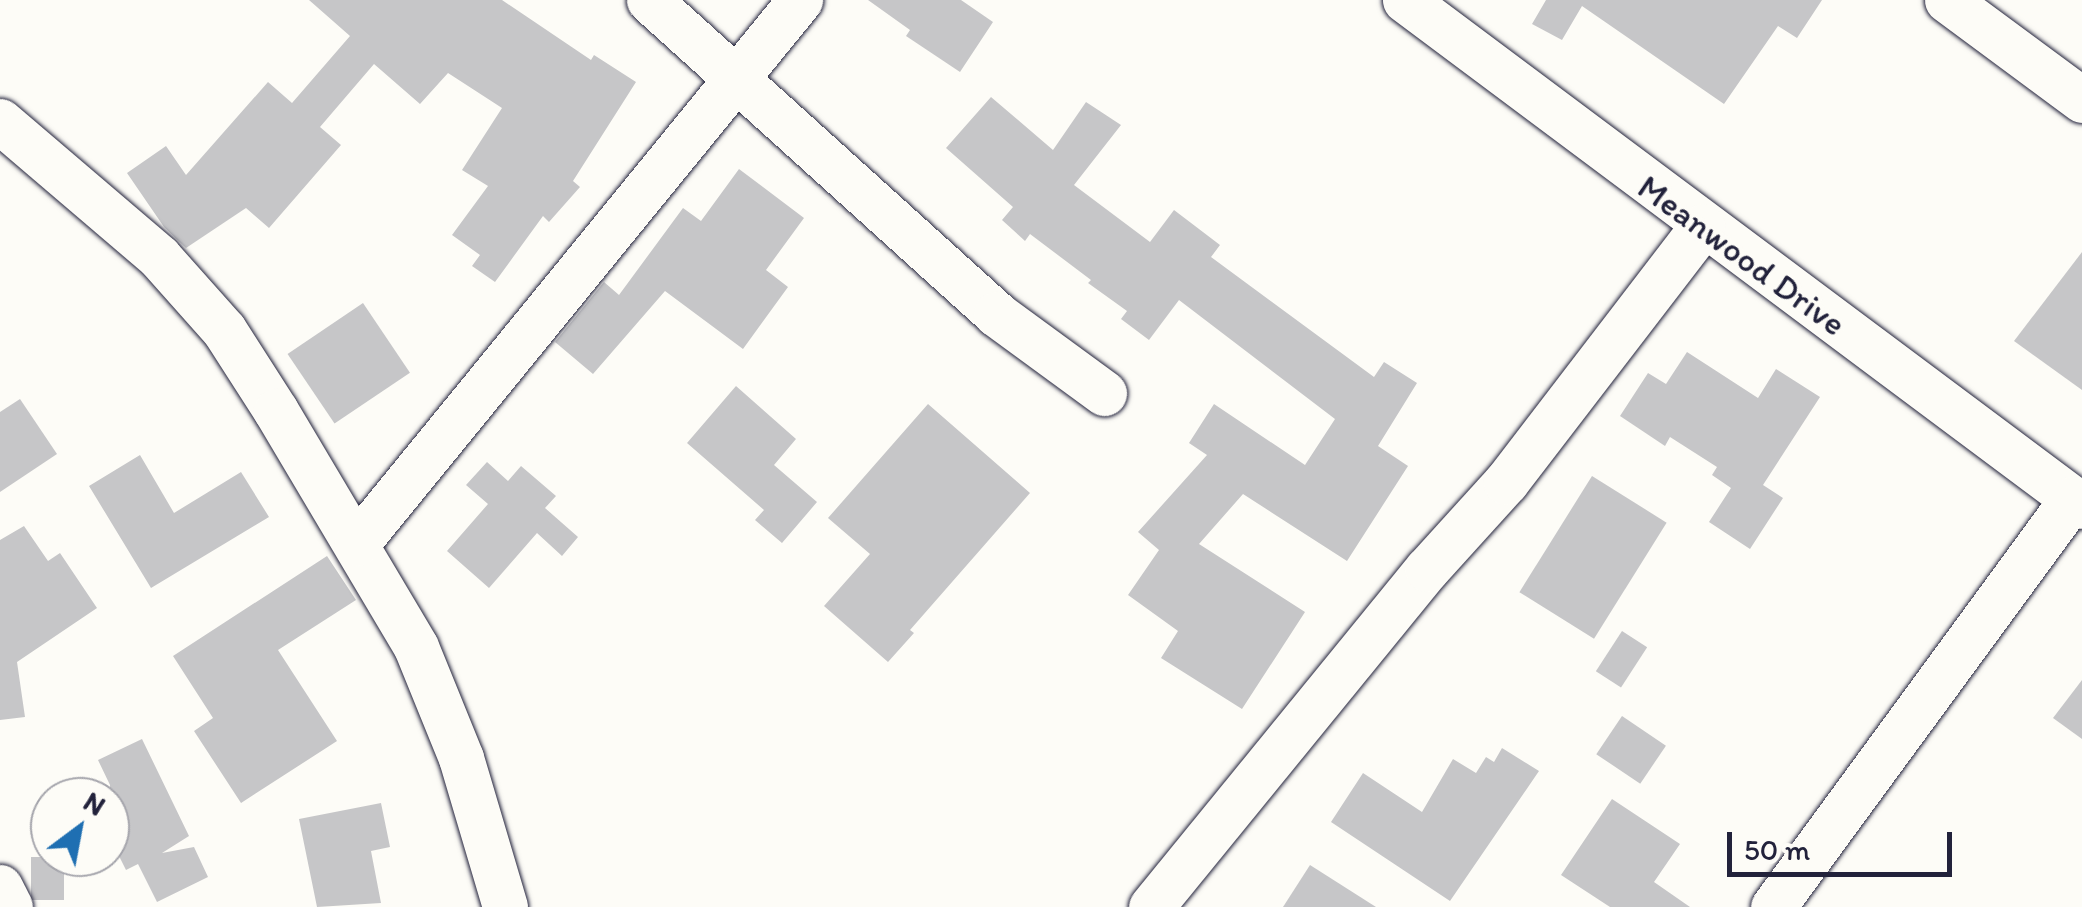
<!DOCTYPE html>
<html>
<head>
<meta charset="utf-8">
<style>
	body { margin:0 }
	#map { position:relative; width:2082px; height:907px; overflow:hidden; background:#fdfcf7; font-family:Itim,sans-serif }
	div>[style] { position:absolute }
	.building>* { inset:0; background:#c6c6c8; transform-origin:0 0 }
	.roads { filter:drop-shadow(0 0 2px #22223b) drop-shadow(0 0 2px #22223b) }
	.minor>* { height:45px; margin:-22.5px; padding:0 22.5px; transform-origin:22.5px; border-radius:22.5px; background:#fdfcf7 }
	span { translate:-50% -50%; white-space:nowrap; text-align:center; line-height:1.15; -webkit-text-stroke:8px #fdfcf7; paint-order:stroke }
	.street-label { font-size:35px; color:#22223b }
	.north { position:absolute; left:30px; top:777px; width:100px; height:100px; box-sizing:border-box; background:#fdfcf7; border:2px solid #a5a5ac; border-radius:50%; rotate:32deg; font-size:28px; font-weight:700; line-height:40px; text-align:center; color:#22223b }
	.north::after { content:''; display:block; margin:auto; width:35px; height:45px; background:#1f6fb2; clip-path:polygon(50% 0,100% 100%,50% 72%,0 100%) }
	.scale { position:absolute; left:1727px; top:832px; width:225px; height:45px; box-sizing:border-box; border:5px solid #22223b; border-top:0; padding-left:12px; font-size:30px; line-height:35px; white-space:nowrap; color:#22223b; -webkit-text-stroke:8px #fdfcf7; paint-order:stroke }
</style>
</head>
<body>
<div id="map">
	<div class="building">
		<div style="clip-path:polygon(309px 0,502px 0,591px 60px,594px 55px,636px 82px,573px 181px,580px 187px,549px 222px,543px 216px,495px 282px,472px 266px,480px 255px,452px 235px,488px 186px,462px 170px,502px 108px,448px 73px,420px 104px,374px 64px,320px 127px,341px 145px,269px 228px,246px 208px,186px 248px,164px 227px,127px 173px,166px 146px,186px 175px,268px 82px,292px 103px,350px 36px)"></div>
		<div style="clip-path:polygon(868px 0,961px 0,993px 22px,960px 72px,906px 36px,910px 30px)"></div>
		<div style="clip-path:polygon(1546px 0,1822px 0,1797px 38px,1778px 26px,1724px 104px,1582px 6px,1562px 40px,1532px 24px)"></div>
		<div style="clip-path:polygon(991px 97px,1053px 150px,1086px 102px,1121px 125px,1074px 185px,1150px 242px,1174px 210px,1220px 245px,1211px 257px,1374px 377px,1384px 362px,1417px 383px,1378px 446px,1408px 466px,1347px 561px,1243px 494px,1199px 544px,1305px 612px,1242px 709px,1161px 658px,1178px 631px,1128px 595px,1159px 550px,1138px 532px,1207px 455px,1189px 443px,1214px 404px,1305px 465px,1335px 419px,1179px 300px,1149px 340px,1121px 319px,1127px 311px,1088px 283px,1091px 280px,1030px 234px,1025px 241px,1002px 220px,1013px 207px,946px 148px)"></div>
		<div style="clip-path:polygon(739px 169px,804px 218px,766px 270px,788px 287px,743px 349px,665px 291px,593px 374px,555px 342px,604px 282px,619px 295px,683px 208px,701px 221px)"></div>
		<div style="clip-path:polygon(2082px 252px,2082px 390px,2014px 341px)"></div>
		<div style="left:363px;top:303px;width:84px;height:91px;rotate:56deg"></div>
		<div style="clip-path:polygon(1687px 352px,1758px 398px,1776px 369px,1820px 397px,1763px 485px,1783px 498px,1750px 549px,1709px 522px,1731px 488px,1712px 475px,1717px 467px,1670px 437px,1665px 446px,1620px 416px,1648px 373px,1666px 384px)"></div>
		<div style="clip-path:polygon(736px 386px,796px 439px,774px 465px,817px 502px,782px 543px,755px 520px,764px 510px,687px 443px)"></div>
		<div style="clip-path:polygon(20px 399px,57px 454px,0 492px,0 412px)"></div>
		<div style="clip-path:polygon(928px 404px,1030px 493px,910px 630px,914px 633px,888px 662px,824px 606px,870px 554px,828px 518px)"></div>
		<div style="clip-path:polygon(140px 455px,174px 513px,241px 472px,269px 517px,151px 588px,89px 486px)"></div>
		<div style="clip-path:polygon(487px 462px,508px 481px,521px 466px,556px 496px,545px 508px,578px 537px,562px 556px,537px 533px,489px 588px,447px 551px,488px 504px,466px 485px)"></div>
		<div style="left:1592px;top:476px;width:88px;height:137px;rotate:32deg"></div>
		<div style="clip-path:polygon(24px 526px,48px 561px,60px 553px,97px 608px,17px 662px,25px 717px,0 720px,0 540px)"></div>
		<div style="clip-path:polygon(327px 556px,356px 600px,278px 650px,337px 741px,241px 803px,194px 731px,213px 718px,173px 656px)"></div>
		<div style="left:1622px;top:631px;width:30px;height:48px;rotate:33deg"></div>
		<div style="clip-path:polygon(2082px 680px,2082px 739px,2053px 718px)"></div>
		<div style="left:1622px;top:716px;width:53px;height:46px;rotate:34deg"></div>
		<div style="clip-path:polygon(142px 739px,189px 836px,162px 853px,194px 847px,208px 877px,157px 902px,138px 864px,126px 870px,110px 838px,110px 785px,98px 760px)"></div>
		<div style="clip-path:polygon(1502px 748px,1539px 771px,1450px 901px,1331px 822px,1363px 773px,1422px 812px,1453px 759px,1476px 773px,1486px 757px,1494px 762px)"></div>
		<div style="clip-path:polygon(1612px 799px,1680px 844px,1654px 882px,1690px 907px,1610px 907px,1561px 875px)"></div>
		<div style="clip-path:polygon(381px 803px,390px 847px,371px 851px,381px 903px,317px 907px,299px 819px)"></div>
		<div style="left:31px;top:857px;width:33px;height:43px"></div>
		<div style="clip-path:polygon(1310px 865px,1376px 907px,1283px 907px)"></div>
	</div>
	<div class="roads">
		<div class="minor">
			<div style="left:649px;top:0;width:468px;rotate:42.1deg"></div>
			<div style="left:996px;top:314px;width:134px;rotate:36.2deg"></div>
			<div style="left:1405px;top:0;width:845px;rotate:36.77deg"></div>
			<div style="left:1947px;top:0;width:168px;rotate:36.5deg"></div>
			<div style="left:0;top:121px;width:209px;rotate:40.5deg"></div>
			<div style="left:159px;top:257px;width:98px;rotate:48.3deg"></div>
			<div style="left:224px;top:330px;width:96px;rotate:57.3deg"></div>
			<div style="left:276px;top:411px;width:274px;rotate:59.3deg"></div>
			<div style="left:416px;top:647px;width:120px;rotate:67.9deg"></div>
			<div style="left:461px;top:758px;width:155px;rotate:73.5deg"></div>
			<div style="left:357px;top:543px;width:701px;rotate:-50.79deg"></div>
			<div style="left:0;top:887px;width:22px;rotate:63deg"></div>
			<div style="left:1151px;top:907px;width:436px;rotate:-50.8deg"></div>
			<div style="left:1427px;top:569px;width:118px;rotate:-47.8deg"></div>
			<div style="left:1506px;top:482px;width:322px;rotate:-52.5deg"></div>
			<div style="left:1773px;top:907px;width:506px;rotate:-53.76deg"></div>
		</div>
	</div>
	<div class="street-label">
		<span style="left:1742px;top:255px;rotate:36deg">Meanwood Drive</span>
	</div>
	<div class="north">N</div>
	<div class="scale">50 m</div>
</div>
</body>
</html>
